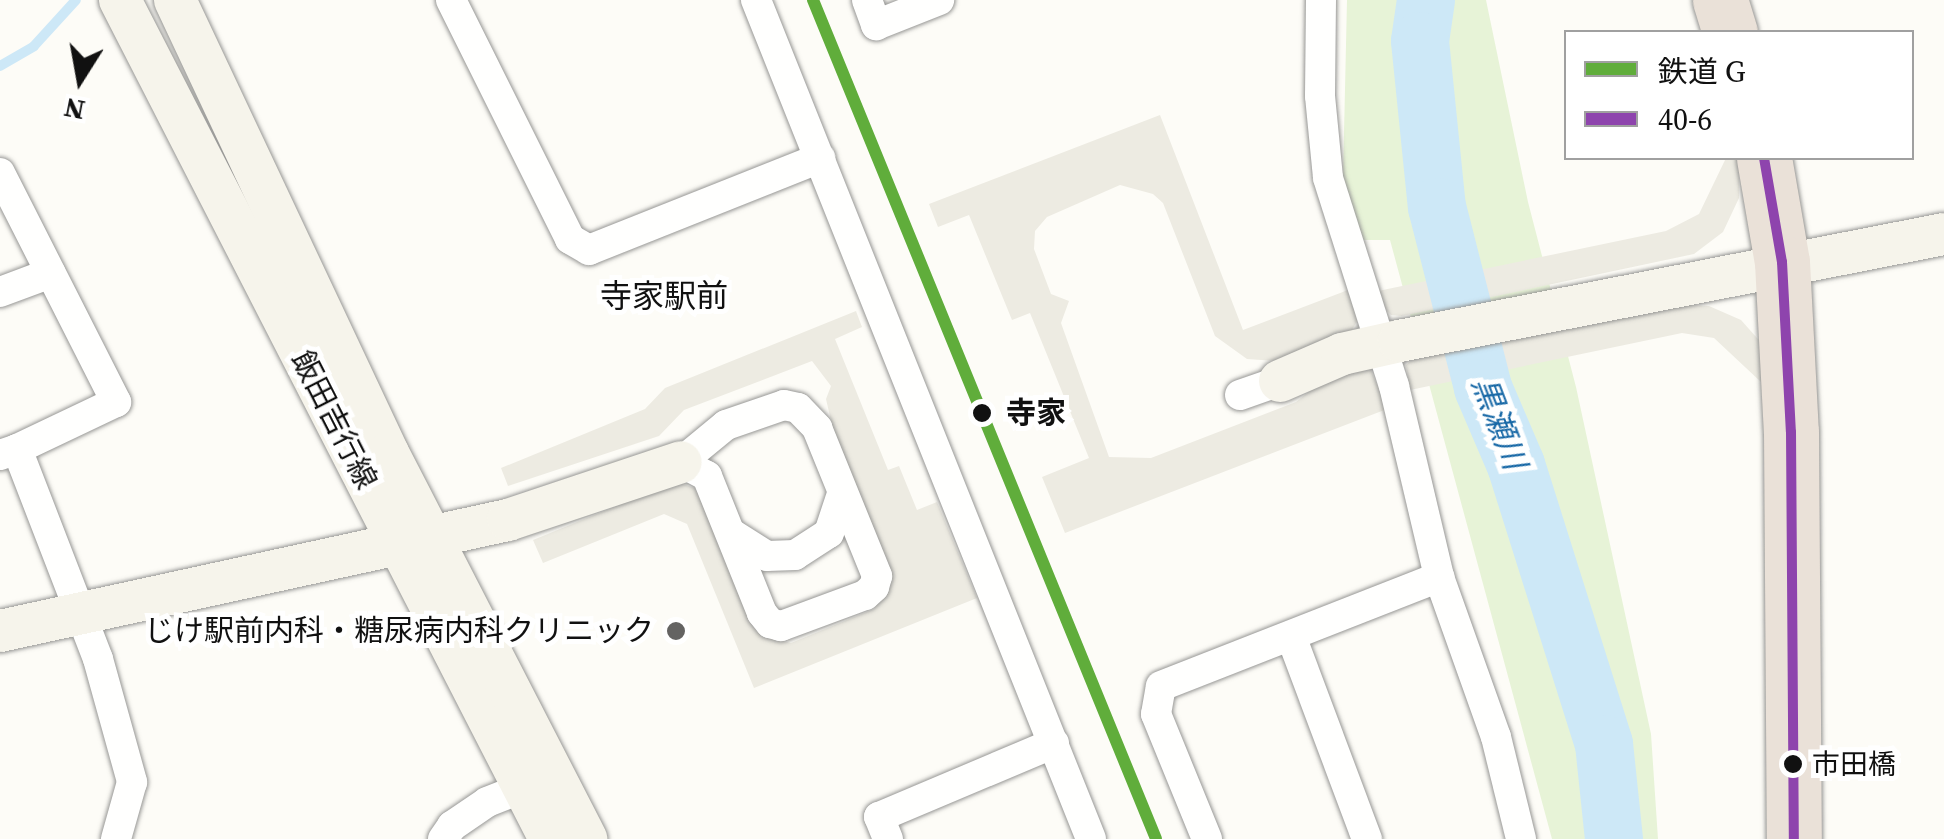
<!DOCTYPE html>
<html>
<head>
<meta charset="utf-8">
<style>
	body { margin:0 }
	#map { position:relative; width:1944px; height:839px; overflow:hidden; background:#fdfcf7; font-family:"Source Serif 4","Noto Sans JP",serif }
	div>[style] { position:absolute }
	.green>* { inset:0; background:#e7f3d7 }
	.plaza>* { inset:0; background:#edebe2 }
	.stream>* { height:10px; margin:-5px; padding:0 5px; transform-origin:5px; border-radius:5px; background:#cde8f7 }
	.river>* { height:58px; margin:-29px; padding:0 29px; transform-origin:29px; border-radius:29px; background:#cde8f7 }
	.roads { filter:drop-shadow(0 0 2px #979795) drop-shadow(0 0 2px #979795) }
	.street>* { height:30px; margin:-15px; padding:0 15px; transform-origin:15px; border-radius:15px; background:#fffffe }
	.secondary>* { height:42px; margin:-21px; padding:0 21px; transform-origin:21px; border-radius:21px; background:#f6f4eb }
	.highway>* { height:55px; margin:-27.5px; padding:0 27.5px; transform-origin:27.5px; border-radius:27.5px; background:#eae1d8 }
	.bus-1>* { height:10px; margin:-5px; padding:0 5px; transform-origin:5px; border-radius:5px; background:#8e44ad }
	.rail-1>* { height:12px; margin:-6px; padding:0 6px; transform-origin:6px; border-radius:6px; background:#60ad3b }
	.dots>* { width:28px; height:28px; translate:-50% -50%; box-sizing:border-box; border:5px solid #fff; border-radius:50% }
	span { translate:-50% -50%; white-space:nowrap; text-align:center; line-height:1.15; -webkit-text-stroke:10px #fff; paint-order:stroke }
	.bus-label { font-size:28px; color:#111 }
	.left { translate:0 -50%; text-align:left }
	.stop-label { font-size:30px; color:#111; font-weight:700 }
	.street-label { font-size:30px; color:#111 }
	.poi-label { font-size:30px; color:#111 }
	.right { translate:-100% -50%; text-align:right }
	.neighbourhood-label { font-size:32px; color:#111 }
	.water-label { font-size:32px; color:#1768a6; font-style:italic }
	.legend { position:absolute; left:1564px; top:30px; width:350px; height:130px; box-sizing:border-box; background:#fff; border:2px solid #a0a0a0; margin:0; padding:12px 18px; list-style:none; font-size:30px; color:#111 }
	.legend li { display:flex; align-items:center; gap:20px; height:50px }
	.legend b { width:50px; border:2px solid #a0a0a0 }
	.north { position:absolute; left:30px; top:30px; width:100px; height:100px; -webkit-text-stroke:8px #fff; paint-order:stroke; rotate:191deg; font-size:28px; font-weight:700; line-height:40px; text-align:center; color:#111 }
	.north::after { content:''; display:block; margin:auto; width:35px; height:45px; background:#111; clip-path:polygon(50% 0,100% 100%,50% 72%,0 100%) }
</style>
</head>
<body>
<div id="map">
	<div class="green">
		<div style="clip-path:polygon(1347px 0,1486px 0,1528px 202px,1576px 387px,1651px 734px,1658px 839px,1552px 839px,1390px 240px,1363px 240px,1343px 178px)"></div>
	</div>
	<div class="plaza">
		<div style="clip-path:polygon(1160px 115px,1243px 330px,1348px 290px,1359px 318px,1350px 333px,1276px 361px,1247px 359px,1215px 336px,1163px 203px,1153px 194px,1120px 185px,1047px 217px,1035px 231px,1034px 249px,1051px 294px,1069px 301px,1061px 323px,1109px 457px,1151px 458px,1296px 402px,1336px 370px,1370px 368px,1387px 409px,1065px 533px,1042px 477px,1089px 458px,1030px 313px,1012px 320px,969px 215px,938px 227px,929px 204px)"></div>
		<div style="clip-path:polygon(1726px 158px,1739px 158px,1739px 198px,1723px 232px,1694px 254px,1402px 316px,1391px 315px,1383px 307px,1378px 291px,1666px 231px,1699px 214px)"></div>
		<div style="clip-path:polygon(1674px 304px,1709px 306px,1741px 320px,1765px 347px,1761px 382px,1714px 338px,1682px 333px,1410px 390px,1406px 365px,1414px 358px)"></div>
		<div style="clip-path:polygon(856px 311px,862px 327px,835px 339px,888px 470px,899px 466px,917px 510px,937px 502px,977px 598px,754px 688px,687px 524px,664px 514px,543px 563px,533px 540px,668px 485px,683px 484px,697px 489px,766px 636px,791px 643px,874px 609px,887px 593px,834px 434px,826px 399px,831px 386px,812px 361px,684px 410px,659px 436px,508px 486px,501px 468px,645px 409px,665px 388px)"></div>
	</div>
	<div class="stream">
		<div style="left:0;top:66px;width:39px;rotate:-30deg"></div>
		<div style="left:34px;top:46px;width:62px;rotate:-47.6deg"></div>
	</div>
	<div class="river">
		<div style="left:1426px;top:0;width:41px;rotate:98.3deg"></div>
		<div style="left:1420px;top:41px;width:167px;rotate:84.2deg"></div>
		<div style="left:1437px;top:207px;width:187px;rotate:75.7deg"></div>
		<div style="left:1483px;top:388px;width:84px;rotate:66.8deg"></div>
		<div style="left:1516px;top:465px;width:293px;rotate:72.5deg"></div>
		<div style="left:1604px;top:744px;width:96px;rotate:84deg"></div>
	</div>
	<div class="roads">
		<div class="street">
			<div style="left:451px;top:0;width:267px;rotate:63.5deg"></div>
			<div style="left:570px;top:239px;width:22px;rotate:30deg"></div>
			<div style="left:589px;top:250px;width:249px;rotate:-21.7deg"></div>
			<div style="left:756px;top:0;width:903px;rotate:68.23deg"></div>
			<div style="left:867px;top:0;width:27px;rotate:70deg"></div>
			<div style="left:876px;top:25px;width:68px;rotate:-21.6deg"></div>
			<div style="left:1321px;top:0;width:96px;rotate:90.6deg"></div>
			<div style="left:1320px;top:96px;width:82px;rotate:84.4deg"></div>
			<div style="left:1328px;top:178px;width:218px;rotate:72.4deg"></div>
			<div style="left:1394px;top:386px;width:196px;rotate:76.7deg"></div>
			<div style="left:1439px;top:577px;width:170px;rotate:70.4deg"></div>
			<div style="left:1496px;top:737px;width:105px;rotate:76.2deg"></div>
			<div style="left:0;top:173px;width:257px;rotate:63.1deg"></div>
			<div style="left:116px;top:402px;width:110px;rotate:154.6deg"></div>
			<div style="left:0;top:292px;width:54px;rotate:-20.4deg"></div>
			<div style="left:1240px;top:395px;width:42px;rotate:-19.3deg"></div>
			<div style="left:784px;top:405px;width:14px;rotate:12deg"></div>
			<div style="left:798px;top:408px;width:28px;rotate:46deg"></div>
			<div style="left:817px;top:428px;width:160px;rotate:67.9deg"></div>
			<div style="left:877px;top:576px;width:11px;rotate:105deg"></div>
			<div style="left:874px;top:587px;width:12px;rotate:138deg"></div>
			<div style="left:865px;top:595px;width:90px;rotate:159.7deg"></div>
			<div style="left:781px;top:626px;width:11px;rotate:-165deg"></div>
			<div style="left:770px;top:623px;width:13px;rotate:-129deg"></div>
			<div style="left:762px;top:613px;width:148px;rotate:-111.9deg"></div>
			<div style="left:707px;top:476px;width:30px;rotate:-152deg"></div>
			<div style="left:681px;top:462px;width:58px;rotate:-39.4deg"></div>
			<div style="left:726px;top:425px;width:61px;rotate:-19deg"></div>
			<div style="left:0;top:455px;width:18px;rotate:-19deg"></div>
			<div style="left:17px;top:449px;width:225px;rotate:68.9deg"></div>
			<div style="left:98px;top:659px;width:128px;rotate:74.5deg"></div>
			<div style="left:132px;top:782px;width:59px;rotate:105.7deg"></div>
			<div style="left:732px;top:534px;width:41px;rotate:32.2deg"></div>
			<div style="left:767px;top:556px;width:28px;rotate:-2deg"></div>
			<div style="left:795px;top:555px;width:40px;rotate:-32.9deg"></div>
			<div style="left:829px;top:533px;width:41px;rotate:-71.6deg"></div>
			<div style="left:1291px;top:636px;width:217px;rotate:69.5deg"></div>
			<div style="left:443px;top:839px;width:16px;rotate:-55deg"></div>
			<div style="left:452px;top:826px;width:42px;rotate:-34.4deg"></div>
			<div style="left:487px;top:802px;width:41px;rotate:-21.5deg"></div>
			<div style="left:888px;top:839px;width:24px;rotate:-112deg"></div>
			<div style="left:879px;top:817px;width:190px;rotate:-22.9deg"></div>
			<div style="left:1207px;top:839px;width:135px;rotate:-112.2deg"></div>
			<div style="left:1156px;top:714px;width:28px;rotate:-80deg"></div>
			<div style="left:1161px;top:686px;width:299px;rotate:-21.4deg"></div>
		</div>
		<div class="secondary">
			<div style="left:120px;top:0;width:943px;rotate:62.86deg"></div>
			<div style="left:175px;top:0;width:501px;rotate:64.82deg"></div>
			<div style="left:388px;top:453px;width:434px;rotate:62.8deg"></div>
			<div style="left:1280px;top:381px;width:68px;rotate:-23.5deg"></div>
			<div style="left:1342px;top:354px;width:58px;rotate:-12.8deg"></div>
			<div style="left:1399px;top:341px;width:555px;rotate:-11.11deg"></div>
			<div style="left:0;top:631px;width:520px;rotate:-12.33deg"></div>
			<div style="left:508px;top:520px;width:182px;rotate:-18.5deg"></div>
		</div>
		<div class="highway">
			<div style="left:1720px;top:0;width:34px;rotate:73deg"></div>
			<div style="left:1764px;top:158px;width:106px;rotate:80.2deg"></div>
			<div style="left:1782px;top:262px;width:170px;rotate:87deg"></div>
			<div style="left:1791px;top:432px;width:407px;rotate:89.6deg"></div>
		</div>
	</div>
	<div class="bus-1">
		<div style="left:1764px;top:158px;width:106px;rotate:80.2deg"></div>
		<div style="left:1782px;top:262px;width:170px;rotate:87deg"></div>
		<div style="left:1791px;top:432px;width:407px;rotate:89.6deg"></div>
	</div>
	<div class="rail-1">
		<div style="left:813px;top:0;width:906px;rotate:67.76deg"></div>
	</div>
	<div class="dots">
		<div style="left:982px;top:413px;background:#111"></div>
		<div style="left:676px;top:631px;background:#646362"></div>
		<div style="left:1793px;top:764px;background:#111"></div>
	</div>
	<div class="bus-label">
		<span class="left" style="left:1812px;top:764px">市田橋</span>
	</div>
	<div class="stop-label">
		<span class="left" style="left:1006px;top:413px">寺家</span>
	</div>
	<div class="street-label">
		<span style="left:334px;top:420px;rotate:63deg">飯田吉行線</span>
	</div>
	<div class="poi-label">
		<span class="right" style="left:654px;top:631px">じけ駅前内科・糖尿病内科クリニック</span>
	</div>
	<div class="neighbourhood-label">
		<span style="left:664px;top:296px">寺家駅前</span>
	</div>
	<div class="water-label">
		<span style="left:1499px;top:423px;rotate:69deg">黒瀬川</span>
	</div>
	<ul class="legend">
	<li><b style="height:12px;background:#60ad3b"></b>鉄道 G</li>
	<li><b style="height:12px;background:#8e44ad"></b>40-6</li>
	</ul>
	<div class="north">N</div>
</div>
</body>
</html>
